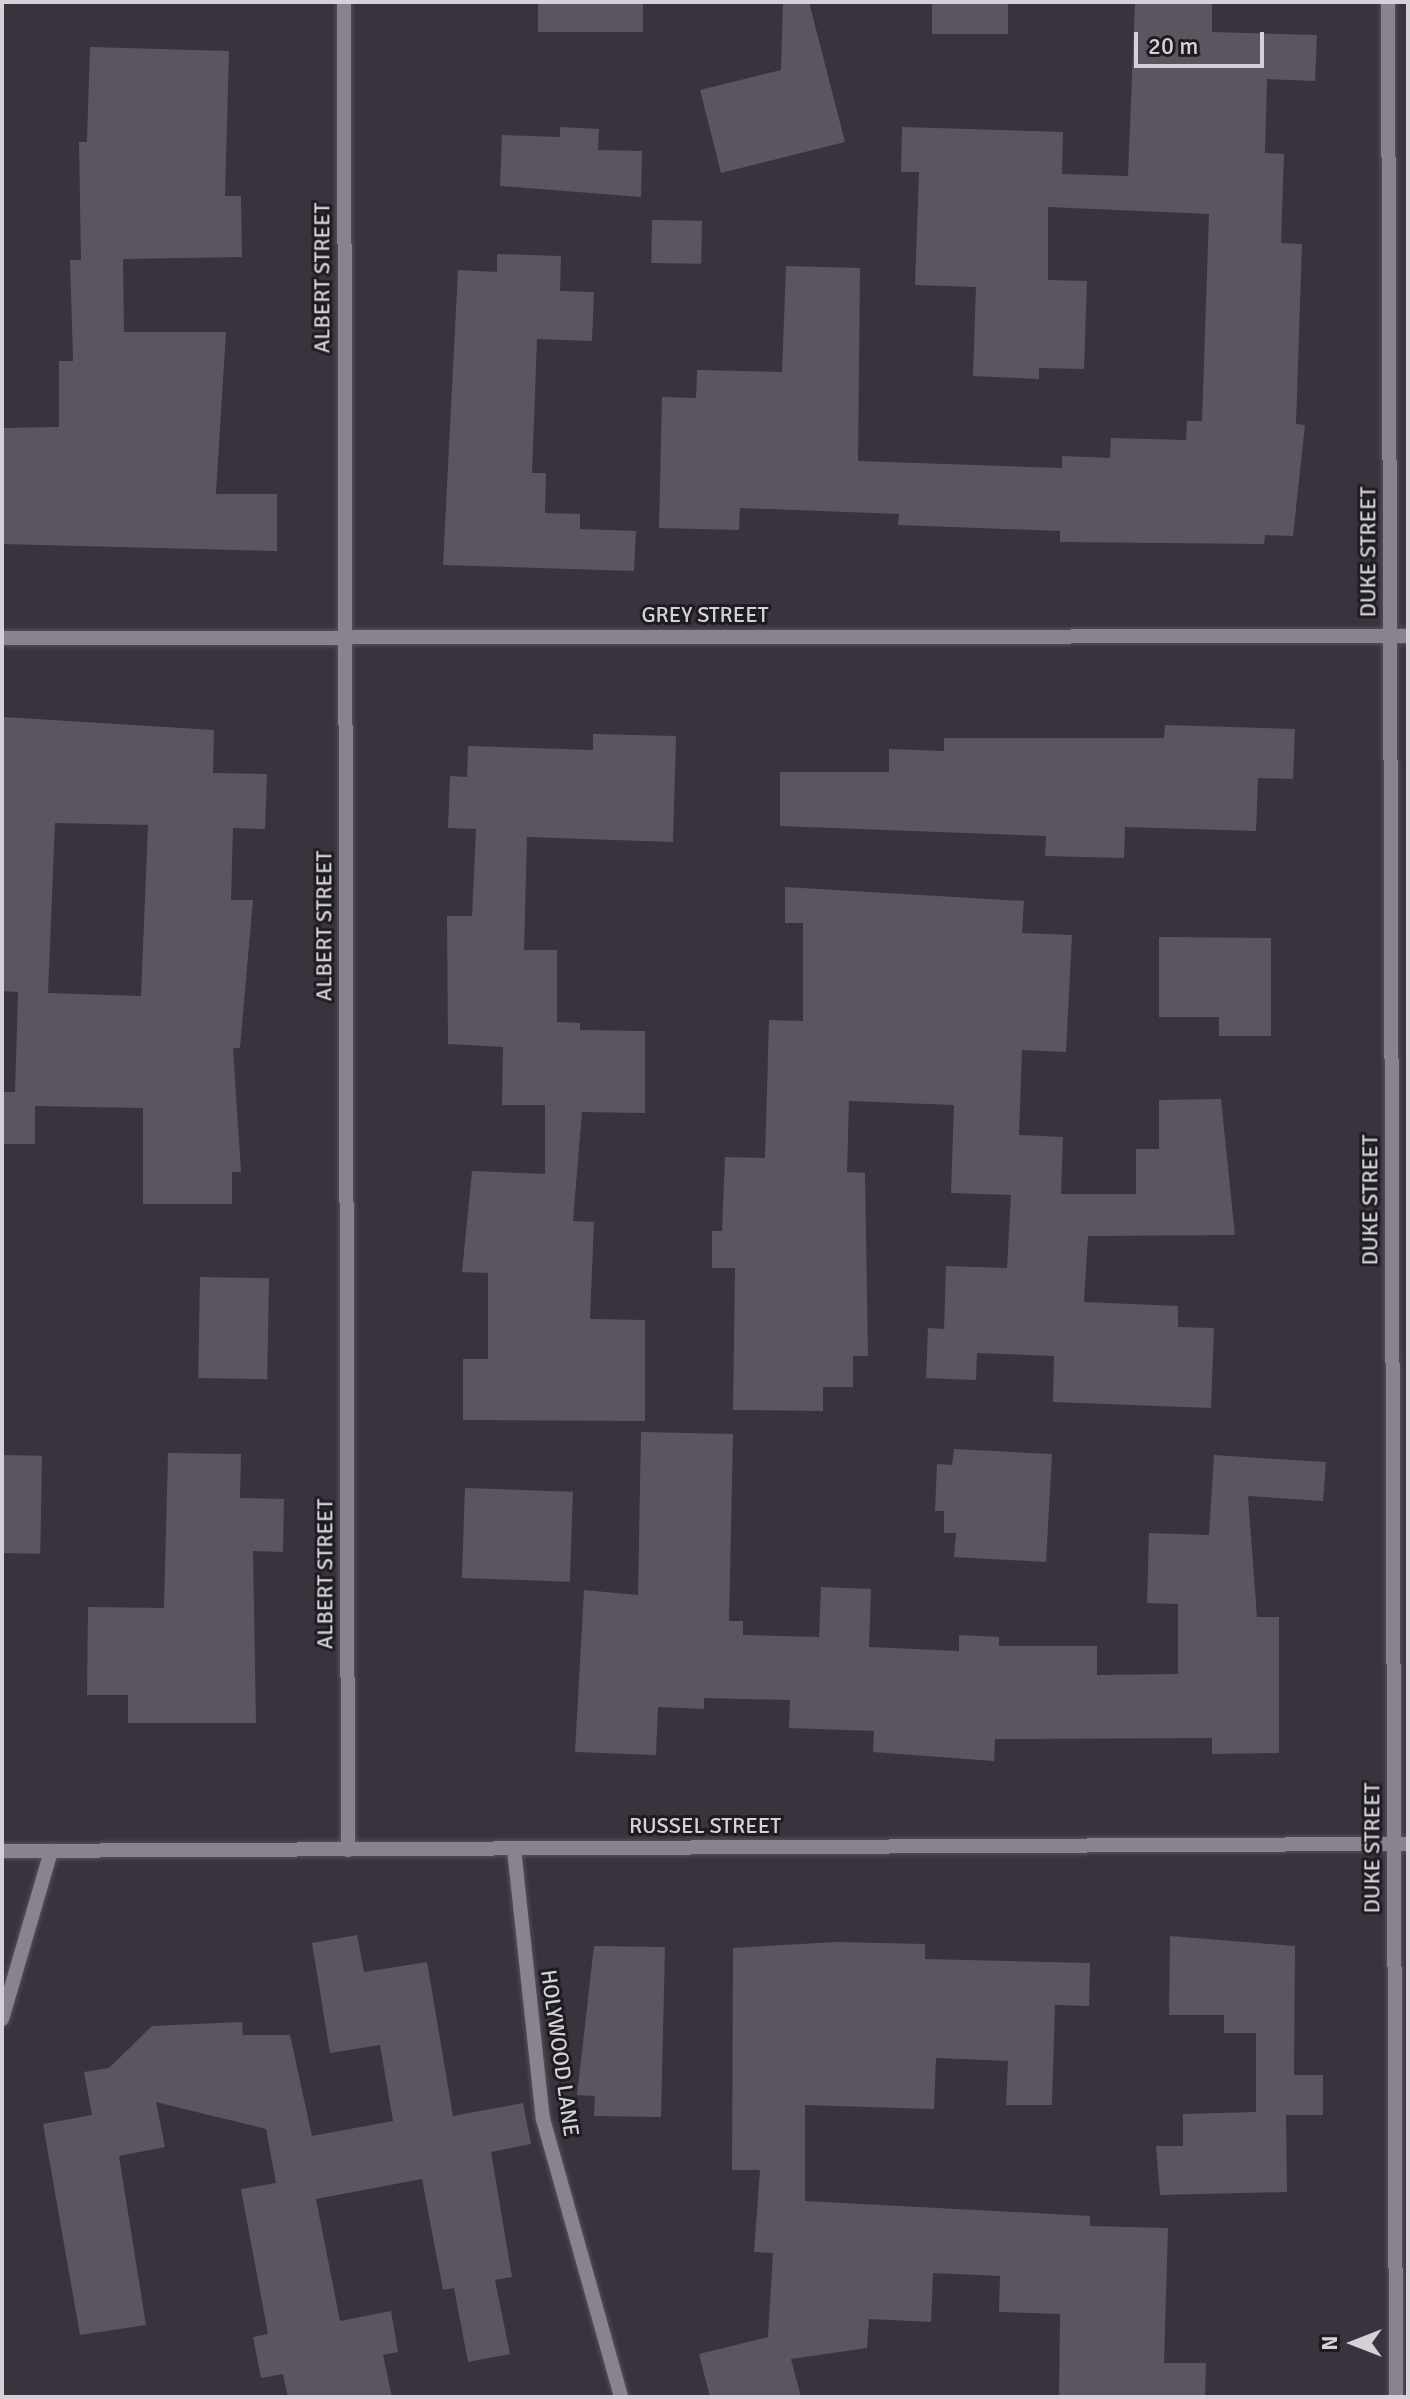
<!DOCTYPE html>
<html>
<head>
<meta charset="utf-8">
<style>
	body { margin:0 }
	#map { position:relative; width:1410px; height:2399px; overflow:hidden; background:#39333d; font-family:Signika,sans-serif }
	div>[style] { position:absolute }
	.building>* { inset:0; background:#5b5560; transform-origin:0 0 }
	.roads { filter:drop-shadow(0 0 2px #56515a) drop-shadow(0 0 2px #56515a) }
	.minor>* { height:14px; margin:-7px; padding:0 7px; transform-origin:7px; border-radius:7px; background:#8a838f }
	span { translate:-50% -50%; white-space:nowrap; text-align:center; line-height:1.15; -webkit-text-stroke:6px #1e1c21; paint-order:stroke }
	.street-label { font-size:22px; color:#d4d1d7 }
	.frame { position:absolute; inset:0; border:4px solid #d4d1d7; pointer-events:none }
	.north { position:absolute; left:1314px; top:2303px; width:80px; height:80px; -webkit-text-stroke:6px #1e1c21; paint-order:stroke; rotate:270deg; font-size:22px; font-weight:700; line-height:32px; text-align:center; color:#d4d1d7 }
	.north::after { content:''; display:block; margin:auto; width:28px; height:36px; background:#d4d1d7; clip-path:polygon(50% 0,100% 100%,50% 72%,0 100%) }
	.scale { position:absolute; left:1134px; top:32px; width:130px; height:36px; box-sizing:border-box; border:4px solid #d4d1d7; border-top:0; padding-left:10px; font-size:24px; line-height:28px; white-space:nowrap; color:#d4d1d7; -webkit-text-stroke:6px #1e1c21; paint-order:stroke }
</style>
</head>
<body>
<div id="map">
	<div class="building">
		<div style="left:538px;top:2px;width:105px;height:30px"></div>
		<div style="clip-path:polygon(783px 2px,809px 2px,845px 142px,721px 173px,700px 90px,781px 70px)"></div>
		<div style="left:932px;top:2px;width:76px;height:32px"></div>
		<div style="clip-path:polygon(1135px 2px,1212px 2px,1212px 32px,1317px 35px,1315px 81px,1267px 79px,1265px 153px,1284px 154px,1281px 243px,1302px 244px,1296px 424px,1305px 425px,1293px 536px,1265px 535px,1264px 544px,1060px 542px,1060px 531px,898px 525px,899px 514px,740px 508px,739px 530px,659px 528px,662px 397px,696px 398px,697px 370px,782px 372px,786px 266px,860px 268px,858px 461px,1062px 468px,1062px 456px,1110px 458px,1111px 438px,1186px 440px,1187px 421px,1202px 421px,1209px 214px,1048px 207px,1048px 280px,1087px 281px,1084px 369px,1039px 368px,1039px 379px,973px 376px,976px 287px,915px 285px,919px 172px,901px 172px,902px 127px,1063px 132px,1062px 174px,1128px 176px)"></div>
		<div style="clip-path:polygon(90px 47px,229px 51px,225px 196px,241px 196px,242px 257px,123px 259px,124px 332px,226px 332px,216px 494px,277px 494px,277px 551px,2px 544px,2px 428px,59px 427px,59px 361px,73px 361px,70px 260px,81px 260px,79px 142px,87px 142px)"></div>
		<div style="clip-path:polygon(560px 127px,599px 129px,598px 150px,642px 151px,641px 197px,500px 186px,502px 135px,560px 137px)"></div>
		<div style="left:652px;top:220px;width:50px;height:43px;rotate:1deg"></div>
		<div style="clip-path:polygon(497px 254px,561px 256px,560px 291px,594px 292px,592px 341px,537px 339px,532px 473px,546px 473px,545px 513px,580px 514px,580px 529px,636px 531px,634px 571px,443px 565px,458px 270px,497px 272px)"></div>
		<div style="clip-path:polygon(evenodd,4px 717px,214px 730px,213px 773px,267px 774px,265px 829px,233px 828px,231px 900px,253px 900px,240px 1048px,233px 1048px,241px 1172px,232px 1172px,232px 1204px,143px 1204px,143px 1108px,35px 1106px,35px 1144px,2px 1144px,2px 1092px,15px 1092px,18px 992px,2px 991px,4px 717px,55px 823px,148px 825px,141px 996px,48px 993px,55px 823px)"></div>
		<div style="clip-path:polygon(1165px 725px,1295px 729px,1293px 779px,1258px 778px,1256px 831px,1125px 827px,1124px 858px,1045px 856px,1046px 836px,780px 826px,780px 772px,889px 772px,889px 749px,944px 751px,944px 738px,1164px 738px)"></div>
		<div style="clip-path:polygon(593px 734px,676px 736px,673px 842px,527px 837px,524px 950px,557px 950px,557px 1022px,580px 1023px,580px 1030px,645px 1031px,645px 1113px,582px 1112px,573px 1221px,594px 1222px,590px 1319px,645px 1320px,645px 1421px,463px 1420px,463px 1359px,488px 1359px,488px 1273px,462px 1272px,472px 1171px,545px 1174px,545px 1105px,502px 1105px,503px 1047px,448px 1044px,447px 916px,472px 916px,476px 829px,448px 828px,450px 776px,467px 777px,468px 746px,593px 750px)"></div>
		<div style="clip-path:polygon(785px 887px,1024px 901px,1022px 933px,1072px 935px,1066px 1052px,1022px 1050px,1019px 1135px,1063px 1137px,1061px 1194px,1136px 1194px,1136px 1149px,1159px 1149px,1159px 1100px,1221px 1099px,1235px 1235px,1088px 1236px,1084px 1302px,1178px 1306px,1178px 1327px,1214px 1328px,1211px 1408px,1053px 1402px,1054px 1356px,977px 1353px,976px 1380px,926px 1378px,928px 1328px,944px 1329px,946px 1266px,1007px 1268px,1011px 1195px,951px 1193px,954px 1105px,849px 1101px,847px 1172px,865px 1173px,868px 1356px,853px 1356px,853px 1387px,823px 1387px,823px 1411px,733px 1410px,735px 1268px,712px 1268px,712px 1231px,722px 1231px,725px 1157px,765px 1158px,769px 1020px,803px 1021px,803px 923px,785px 923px)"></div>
		<div style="clip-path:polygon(1159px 937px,1271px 938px,1271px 1036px,1219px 1036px,1219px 1017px,1159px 1017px)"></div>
		<div style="left:200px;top:1277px;width:69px;height:101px;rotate:1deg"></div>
		<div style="clip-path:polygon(641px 1432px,733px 1434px,729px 1621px,743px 1621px,743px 1635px,819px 1637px,821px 1587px,871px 1589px,869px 1647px,959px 1651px,959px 1635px,999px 1637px,999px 1646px,1097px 1646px,1097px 1675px,1178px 1674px,1178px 1604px,1147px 1603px,1149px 1533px,1209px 1535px,1214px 1455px,1326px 1462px,1323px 1501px,1248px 1496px,1257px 1617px,1279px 1617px,1279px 1753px,1212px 1754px,1212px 1738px,995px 1739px,994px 1761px,873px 1752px,874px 1731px,789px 1728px,790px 1700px,704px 1698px,704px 1709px,658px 1707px,656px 1755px,575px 1752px,584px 1590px,638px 1595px)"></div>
		<div style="clip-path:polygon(954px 1449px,1052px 1454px,1046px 1562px,954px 1557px,956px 1533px,944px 1533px,944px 1511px,935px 1511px,937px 1464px,952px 1465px)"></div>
		<div style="clip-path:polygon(168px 1453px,241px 1454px,240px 1498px,284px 1499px,283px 1552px,253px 1551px,256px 1723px,128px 1723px,128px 1695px,87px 1695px,88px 1607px,164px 1608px)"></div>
		<div style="left:2px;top:1455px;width:40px;height:98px;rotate:1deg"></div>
		<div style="left:465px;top:1488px;width:108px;height:90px;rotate:2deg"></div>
		<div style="clip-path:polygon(357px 1935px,364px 1972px,427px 1962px,453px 2116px,523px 2103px,531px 2144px,491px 2152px,512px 2277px,495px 2280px,510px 2354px,468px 2362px,454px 2288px,443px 2290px,422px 2179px,316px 2199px,340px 2321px,391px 2311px,398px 2352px,383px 2355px,392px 2397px,288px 2397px,283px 2374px,261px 2378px,253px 2337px,268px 2334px,241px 2189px,276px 2183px,266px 2129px,156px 2102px,165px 2147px,119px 2156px,146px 2325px,80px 2335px,43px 2124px,92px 2115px,84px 2072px,109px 2068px,152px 2026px,242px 2022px,243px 2035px,290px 2035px,312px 2136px,393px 2121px,380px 2045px,330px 2053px,312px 1943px)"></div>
		<div style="clip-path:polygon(1170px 1936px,1295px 1946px,1294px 2075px,1323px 2075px,1323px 2115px,1286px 2115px,1287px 2192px,1160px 2195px,1156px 2146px,1183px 2146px,1183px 2114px,1256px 2112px,1256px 2033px,1224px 2033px,1224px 2015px,1169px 2015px)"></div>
		<div style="clip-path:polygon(836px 1942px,925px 1944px,925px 1959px,1090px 1963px,1089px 2006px,1055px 2005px,1052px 2105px,1006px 2105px,1008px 2061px,936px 2058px,934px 2109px,805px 2105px,805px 2201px,1090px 2216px,1090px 2226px,1168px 2228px,1164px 2363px,1206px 2363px,1205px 2397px,1059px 2397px,1060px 2314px,999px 2312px,1000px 2276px,933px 2273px,931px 2322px,869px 2319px,867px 2348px,791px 2359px,801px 2397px,710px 2397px,699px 2354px,768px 2337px,773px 2253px,754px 2252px,760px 2170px,732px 2170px,733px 1948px)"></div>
		<div style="clip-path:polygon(594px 1946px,665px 1947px,661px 2117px,594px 2116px,595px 2096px,577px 2095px)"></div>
	</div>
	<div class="roads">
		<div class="minor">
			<div style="left:344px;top:2px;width:1848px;rotate:89.88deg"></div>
			<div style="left:1388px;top:2px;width:2395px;rotate:89.81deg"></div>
			<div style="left:2px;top:638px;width:1406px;rotate:-0.08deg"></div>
			<div style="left:514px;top:1849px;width:272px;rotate:83.9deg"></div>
			<div style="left:543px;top:2119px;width:289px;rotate:74.3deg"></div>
			<div style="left:2px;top:1851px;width:1406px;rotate:-0.29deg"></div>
			<div style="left:2px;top:2019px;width:175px;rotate:-73.7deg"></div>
		</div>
	</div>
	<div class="street-label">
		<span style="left:322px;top:278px;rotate:-90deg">ALBERT STREET</span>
		<span style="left:1368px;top:552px;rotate:-90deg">DUKE STREET</span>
		<span style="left:705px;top:615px">GREY STREET</span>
		<span style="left:324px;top:926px;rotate:-90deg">ALBERT STREET</span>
		<span style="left:1370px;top:1200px;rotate:-90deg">DUKE STREET</span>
		<span style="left:325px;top:1574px;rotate:-90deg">ALBERT STREET</span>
		<span style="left:705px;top:1826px">RUSSEL STREET</span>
		<span style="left:1372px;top:1848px;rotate:-90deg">DUKE STREET</span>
		<span style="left:560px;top:2053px;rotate:82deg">HOLYWOOD LANE</span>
	</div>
	<div class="frame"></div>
	<div class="north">N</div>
	<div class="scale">20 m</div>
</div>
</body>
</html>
